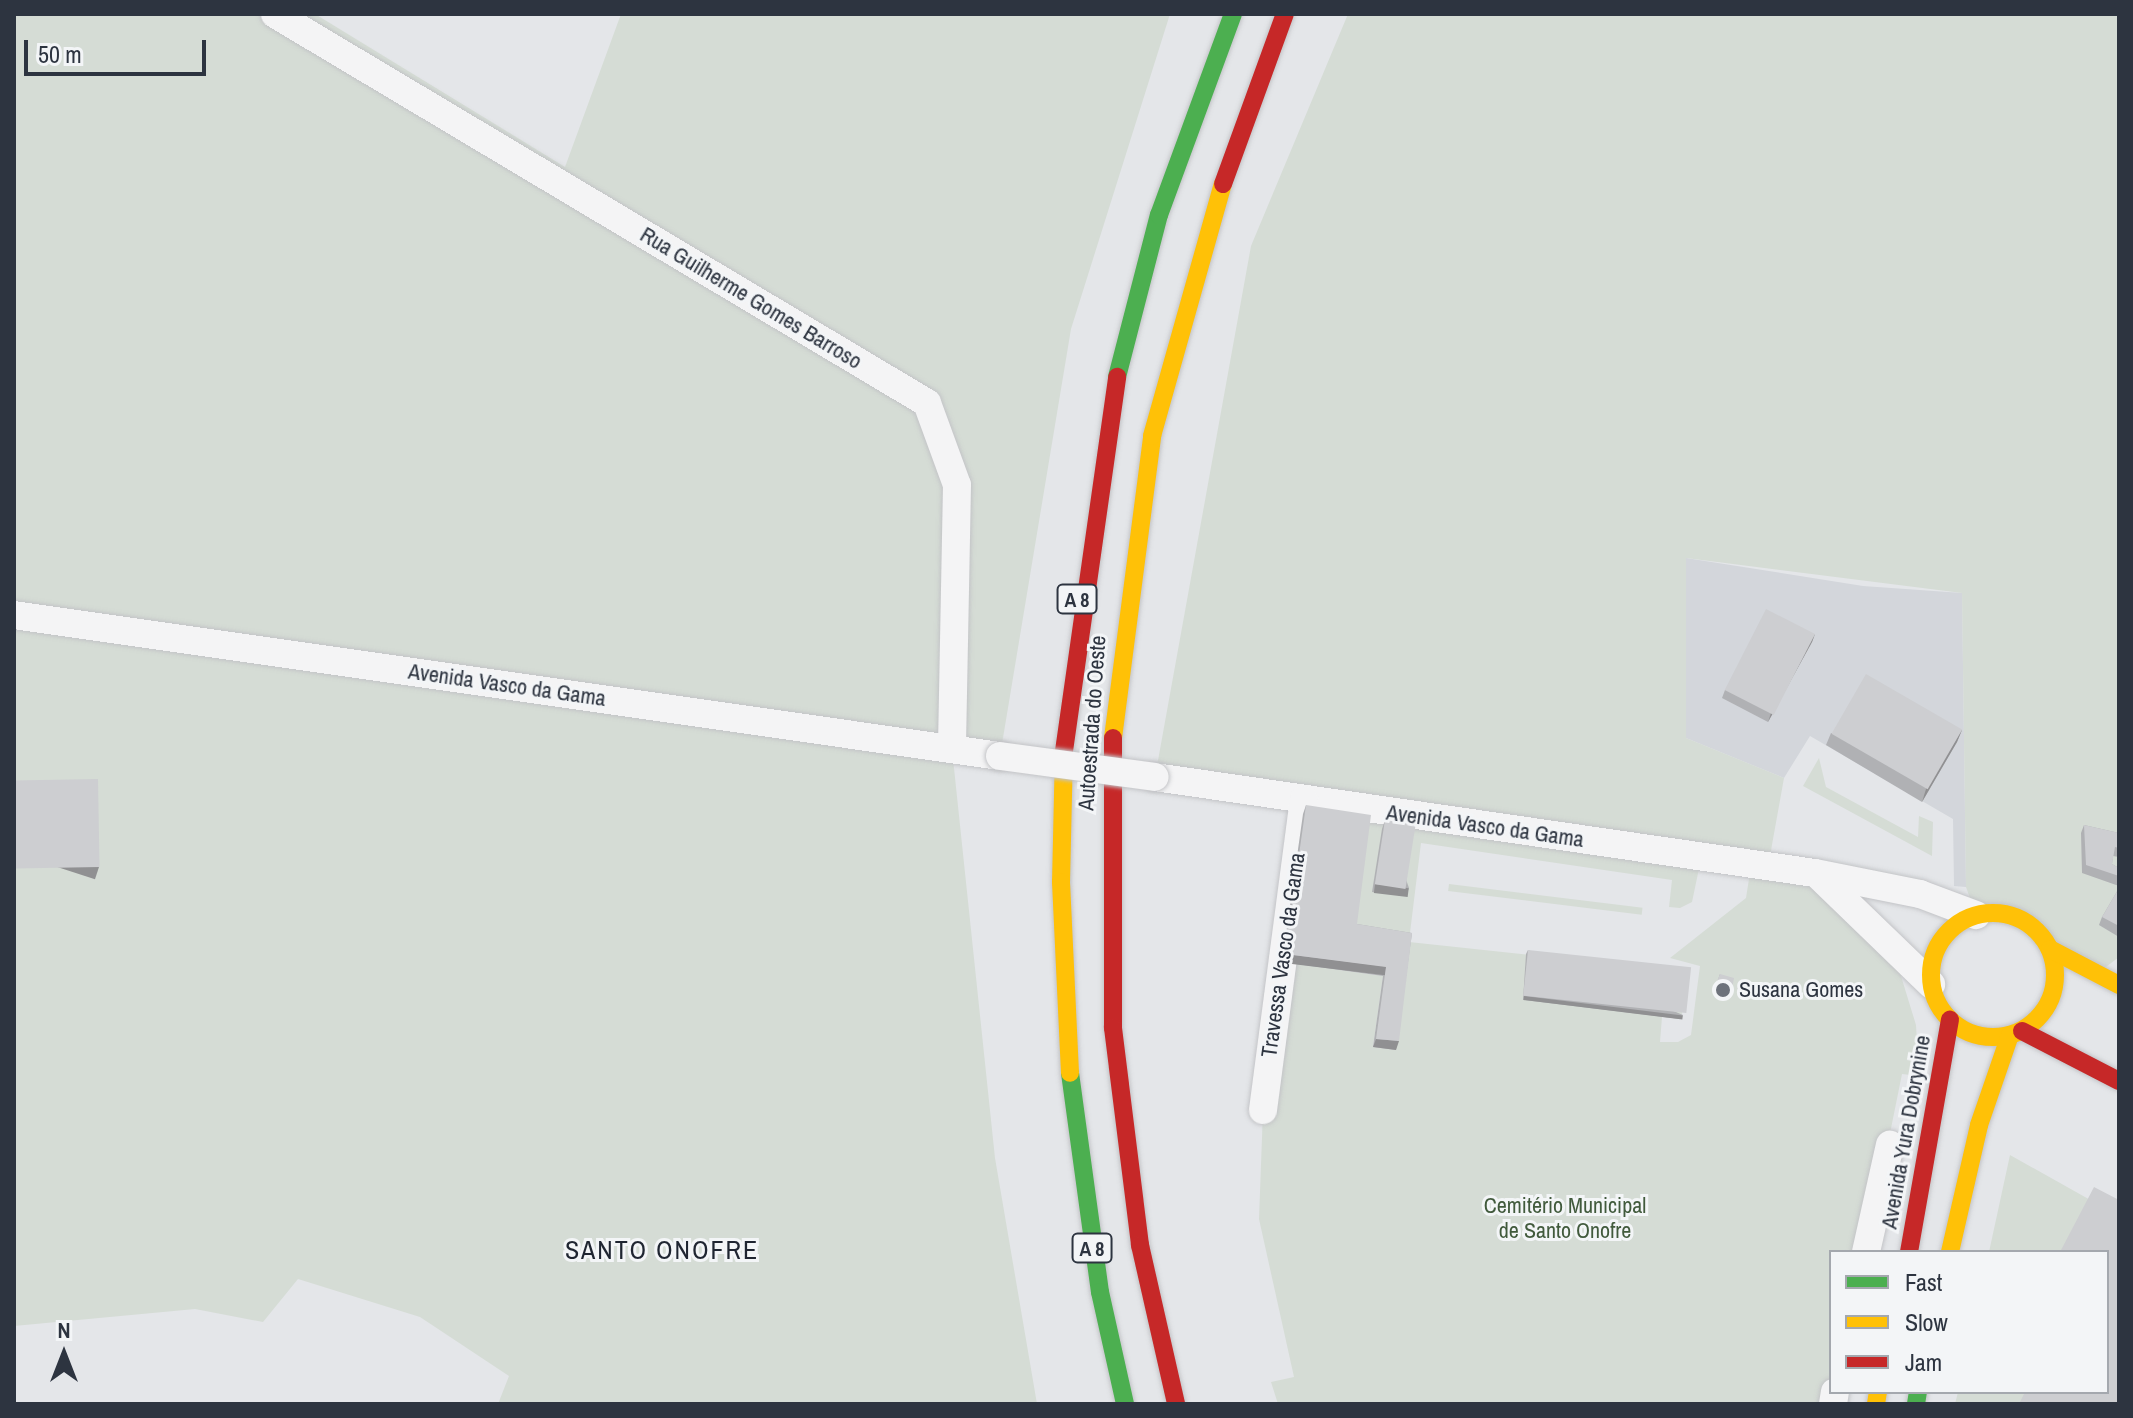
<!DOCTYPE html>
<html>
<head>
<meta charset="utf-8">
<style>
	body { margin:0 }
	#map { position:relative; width:2133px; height:1418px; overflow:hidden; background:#e4e6e9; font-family:"Archivo Narrow",sans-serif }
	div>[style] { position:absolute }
	.built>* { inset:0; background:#d3d6db }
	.green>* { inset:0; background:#d5dcd5; transform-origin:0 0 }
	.roads { filter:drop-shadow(0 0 2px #c3c4c7) drop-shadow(0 0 2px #c3c4c7) }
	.street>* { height:28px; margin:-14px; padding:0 14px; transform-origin:14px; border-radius:14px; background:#f4f4f5 }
	.fast>* { height:18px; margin:-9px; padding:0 9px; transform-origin:9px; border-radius:9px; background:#4caf50 }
	.slow>* { height:18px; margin:-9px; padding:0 9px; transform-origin:9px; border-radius:9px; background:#ffc107 }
	.slow>.ring { margin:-9px; padding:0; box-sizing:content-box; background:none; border:18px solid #ffc107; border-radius:50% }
	.jam>* { height:18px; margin:-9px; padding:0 9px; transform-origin:9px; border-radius:9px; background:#c62828 }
	.bridges { filter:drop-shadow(0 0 2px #c3c4c7) drop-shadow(0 0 2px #c3c4c7) }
	.street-bridge>* { height:28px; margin:-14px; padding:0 14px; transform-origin:14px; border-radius:14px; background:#f4f4f5 }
	.wall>* { inset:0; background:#b0b1b4 }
	.shaded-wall>* { inset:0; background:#909092; transform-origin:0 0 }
	.building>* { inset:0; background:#cdced1; transform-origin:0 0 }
	.dots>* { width:22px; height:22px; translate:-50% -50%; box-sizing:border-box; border:4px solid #f3f5f7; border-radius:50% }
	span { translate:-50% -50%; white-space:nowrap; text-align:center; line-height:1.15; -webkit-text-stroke:6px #f3f5f7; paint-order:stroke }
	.shield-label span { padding:2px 6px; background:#f3f5f7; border:2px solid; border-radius:6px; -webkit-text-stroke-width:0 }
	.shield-label { font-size:20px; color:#2d3440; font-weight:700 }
	.street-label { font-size:22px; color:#2d3440 }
	.poi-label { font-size:22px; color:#2d3440 }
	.left { translate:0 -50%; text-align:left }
	.park-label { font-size:22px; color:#415a3c }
	.quarter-label { font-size:26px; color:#1f2531; letter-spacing:2px }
	.frame { position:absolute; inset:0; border:16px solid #2d3440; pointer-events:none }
	.legend { position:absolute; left:1829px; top:1250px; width:280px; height:144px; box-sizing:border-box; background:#f3f5f7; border:2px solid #a4a8ae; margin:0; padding:10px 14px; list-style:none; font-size:24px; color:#2d3440 }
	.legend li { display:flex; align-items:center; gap:16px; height:40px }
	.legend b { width:40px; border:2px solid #a4a8ae }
	.north { position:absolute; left:24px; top:1314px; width:80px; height:80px; -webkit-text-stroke:6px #f3f5f7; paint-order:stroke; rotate:0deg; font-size:22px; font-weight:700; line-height:32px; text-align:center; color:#2d3440 }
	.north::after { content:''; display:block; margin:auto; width:28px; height:36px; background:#2d3440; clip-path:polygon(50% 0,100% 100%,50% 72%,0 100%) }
	.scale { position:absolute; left:24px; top:40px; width:182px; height:36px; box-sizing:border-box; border:4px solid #2d3440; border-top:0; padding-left:10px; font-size:24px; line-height:28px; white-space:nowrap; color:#2d3440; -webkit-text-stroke:6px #f3f5f7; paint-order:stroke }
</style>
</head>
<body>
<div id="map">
	<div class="built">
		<div style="clip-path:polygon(1686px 558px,1863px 586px,1962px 593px,1966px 887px,1954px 886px,1953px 819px,1810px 736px,1784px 778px,1686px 738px)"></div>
	</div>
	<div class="green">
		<div style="clip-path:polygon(14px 14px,315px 14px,565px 167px,621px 14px,1170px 14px,1071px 329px,1000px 756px,952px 749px,995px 1158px,1037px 1404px,498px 1404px,509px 1376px,420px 1317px,298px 1279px,263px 1322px,195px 1309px,14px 1326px)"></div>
		<div style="clip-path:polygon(1348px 14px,2119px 14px,2119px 957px,2098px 973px,2019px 918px,1976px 915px,1966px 887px,1962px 593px,1686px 558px,1686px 738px,1784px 778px,1768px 867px,1815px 873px,1922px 976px,1901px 976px,1916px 1025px,1919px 1076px,1902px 1074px,1866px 1252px,1831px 1252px,1833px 1404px,1278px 1404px,1271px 1382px,1294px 1377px,1259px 1219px,1263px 1110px,1282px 962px,1383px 976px,1373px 1047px,1396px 1050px,1409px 942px,1689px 972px,1681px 1019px,1662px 1017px,1660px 1042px,1678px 1042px,1691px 1035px,1700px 966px,1670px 958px,1746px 898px,1751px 866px,1701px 859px,1692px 902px,1680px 908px,1669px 907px,1672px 880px,1421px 843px,1409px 941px,1354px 932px,1369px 809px,1155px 777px,1251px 246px)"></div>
		<div style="clip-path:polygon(1819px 758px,1826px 787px,1918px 837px,1919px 816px,1933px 822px,1932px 856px,1803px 786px)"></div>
		<div style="left:1449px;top:884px;width:195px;height:7px;rotate:7deg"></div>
		<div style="clip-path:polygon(2010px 1155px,2117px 1215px,2119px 1404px,1955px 1404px,1958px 1392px,2107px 1392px,2107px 1252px,1989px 1252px)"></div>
	</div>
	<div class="roads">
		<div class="street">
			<div style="left:275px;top:14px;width:759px;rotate:30.82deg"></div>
			<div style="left:927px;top:403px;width:87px;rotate:69.9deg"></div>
			<div style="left:957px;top:485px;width:263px;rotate:91.1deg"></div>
			<div style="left:14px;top:615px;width:996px;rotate:8.14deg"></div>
			<div style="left:1155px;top:777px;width:667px;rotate:8.28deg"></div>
			<div style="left:1815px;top:873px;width:107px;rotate:11.3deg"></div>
			<div style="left:1920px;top:894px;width:60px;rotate:20.6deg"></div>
			<div style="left:1819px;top:876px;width:156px;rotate:44deg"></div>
			<div style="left:1263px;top:1110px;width:313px;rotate:-82.5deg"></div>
			<div style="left:1866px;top:1252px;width:110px;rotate:-77.4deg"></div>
			<div style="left:1833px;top:1404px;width:12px;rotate:-81deg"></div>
		</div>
		<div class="fast">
			<div style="left:1117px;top:377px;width:167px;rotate:-75.5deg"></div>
			<div style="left:1159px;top:215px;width:214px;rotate:-69.8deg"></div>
			<div style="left:1070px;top:1073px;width:221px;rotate:82.2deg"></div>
			<div style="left:1100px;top:1292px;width:115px;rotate:77.4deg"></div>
			<div style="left:1916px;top:1404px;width:12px;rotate:-81deg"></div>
		</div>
		<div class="slow">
			<div style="left:1113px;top:738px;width:305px;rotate:-82.6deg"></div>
			<div style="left:1152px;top:436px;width:262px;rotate:-74.3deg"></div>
			<div style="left:1064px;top:751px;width:131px;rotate:91.3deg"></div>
			<div style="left:1061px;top:882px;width:191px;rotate:87.3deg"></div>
			<div class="ring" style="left:1931px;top:913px;width:106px;height:106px"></div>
			<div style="left:2050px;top:949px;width:78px;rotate:27.6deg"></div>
			<div style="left:1950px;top:1252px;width:130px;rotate:-77.1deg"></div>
			<div style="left:1979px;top:1125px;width:95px;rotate:-71deg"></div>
			<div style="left:1876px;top:1404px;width:12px;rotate:-81deg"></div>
		</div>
		<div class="jam">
			<div style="left:1223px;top:184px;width:181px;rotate:-70deg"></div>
			<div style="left:1113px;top:738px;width:290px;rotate:90deg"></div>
			<div style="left:1113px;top:1028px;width:219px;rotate:82.9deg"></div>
			<div style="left:1140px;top:1245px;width:163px;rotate:77.2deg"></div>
			<div style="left:1064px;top:751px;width:378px;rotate:-81.9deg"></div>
			<div style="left:2022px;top:1031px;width:109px;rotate:27.3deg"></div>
			<div style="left:1909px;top:1252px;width:236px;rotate:-80deg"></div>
		</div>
	</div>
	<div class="bridges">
		<div class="street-bridge">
			<div style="left:1000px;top:756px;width:156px;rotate:7.7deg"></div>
		</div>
	</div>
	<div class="wall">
		<div style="clip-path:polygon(1815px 634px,1812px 642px,1768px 722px,1722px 698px,1725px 690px)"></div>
		<div style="clip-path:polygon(1962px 730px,1957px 742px,1922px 802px,1826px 745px,1831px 733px)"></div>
		<div style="clip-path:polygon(1306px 805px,1357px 924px,1412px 933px,1396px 1050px,1373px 1047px,1383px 976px,1282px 962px,1303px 814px)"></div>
		<div style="clip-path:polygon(1385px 820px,1409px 888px,1406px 896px,1372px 892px,1382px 829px)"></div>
		<div style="clip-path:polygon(2084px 825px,2119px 833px,2119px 857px,2113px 856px,2112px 864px,2119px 868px,2119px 886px,2082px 873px,2081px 833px)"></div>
		<div style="clip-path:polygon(2119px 888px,2119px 937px,2099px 925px,2102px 917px)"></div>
		<div style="clip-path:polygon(1528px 950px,1683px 1015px,1681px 1019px,1523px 1000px,1526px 954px)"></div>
		<div style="clip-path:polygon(1720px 974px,1731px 994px,1729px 999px,1713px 994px)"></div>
	</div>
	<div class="shaded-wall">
		<div style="clip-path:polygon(1815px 634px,1812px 642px,1768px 722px,1771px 713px)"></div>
		<div style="clip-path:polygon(1962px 730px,1957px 742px,1922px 802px,1926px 789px)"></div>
		<div style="left:99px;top:867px;width:13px;height:85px;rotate:108deg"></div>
		<div style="left:1375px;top:884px;width:34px;height:9px;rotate:7deg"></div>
		<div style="left:1285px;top:954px;width:102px;height:9px;rotate:7deg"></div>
		<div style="left:1524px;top:996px;width:160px;height:4px;rotate:7deg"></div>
		<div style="clip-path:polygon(1376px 1039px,1399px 1041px,1396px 1050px,1373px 1047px)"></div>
	</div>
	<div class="building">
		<div style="left:1766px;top:609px;width:55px;height:91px;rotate:27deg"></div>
		<div style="left:1866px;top:674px;width:111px;height:69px;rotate:30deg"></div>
		<div style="left:98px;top:779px;width:88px;height:84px;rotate:89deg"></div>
		<div style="clip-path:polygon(1306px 805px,1371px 815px,1357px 924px,1412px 933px,1399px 1041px,1376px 1039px,1386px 967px,1285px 954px)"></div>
		<div style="left:1385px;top:820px;width:31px;height:65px;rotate:9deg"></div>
		<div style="clip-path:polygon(2084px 825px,2119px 833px,2119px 848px,2115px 847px,2112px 864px,2119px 868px,2119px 876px,2086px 865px)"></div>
		<div style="clip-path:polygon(2119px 888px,2119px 926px,2102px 917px)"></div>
		<div style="left:1528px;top:950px;width:164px;height:46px;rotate:6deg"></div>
		<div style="clip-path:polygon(1720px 974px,1734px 978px,1731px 994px,1714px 989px)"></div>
		<div style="clip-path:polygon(2094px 1187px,2119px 1200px,2119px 1404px,2023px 1404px,2020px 1402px,2025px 1392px,2107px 1392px,2107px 1252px,2060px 1252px)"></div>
	</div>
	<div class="dots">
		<div style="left:1723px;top:990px;background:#6d727b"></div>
	</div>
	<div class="shield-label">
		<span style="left:1077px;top:599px">A 8</span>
		<span style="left:1092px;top:1248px">A 8</span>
	</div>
	<div class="street-label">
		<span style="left:751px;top:298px;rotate:31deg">Rua Guilherme Gomes Barroso</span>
		<span style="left:507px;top:685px;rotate:8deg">Avenida Vasco da Gama</span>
		<span style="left:1092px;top:723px;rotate:-86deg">Autoestrada do Oeste</span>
		<span style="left:1485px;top:826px;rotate:8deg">Avenida Vasco da Gama</span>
		<span style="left:1283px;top:955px;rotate:-82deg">Travessa Vasco da Gama</span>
		<span style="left:1906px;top:1132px;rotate:-80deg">Avenida Yura Dobrynine</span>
	</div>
	<div class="poi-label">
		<span class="left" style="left:1739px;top:990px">Susana Gomes</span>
	</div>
	<div class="park-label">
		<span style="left:1565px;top:1218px">Cemitério Municipal<br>de Santo Onofre</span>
	</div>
	<div class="quarter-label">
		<span style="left:662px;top:1250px">SANTO ONOFRE</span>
	</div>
	<div class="frame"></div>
	<ul class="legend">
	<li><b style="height:10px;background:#4caf50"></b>Fast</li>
	<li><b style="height:10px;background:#ffc107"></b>Slow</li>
	<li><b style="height:10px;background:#c62828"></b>Jam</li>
	</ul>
	<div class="north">N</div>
	<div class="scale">50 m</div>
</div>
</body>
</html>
